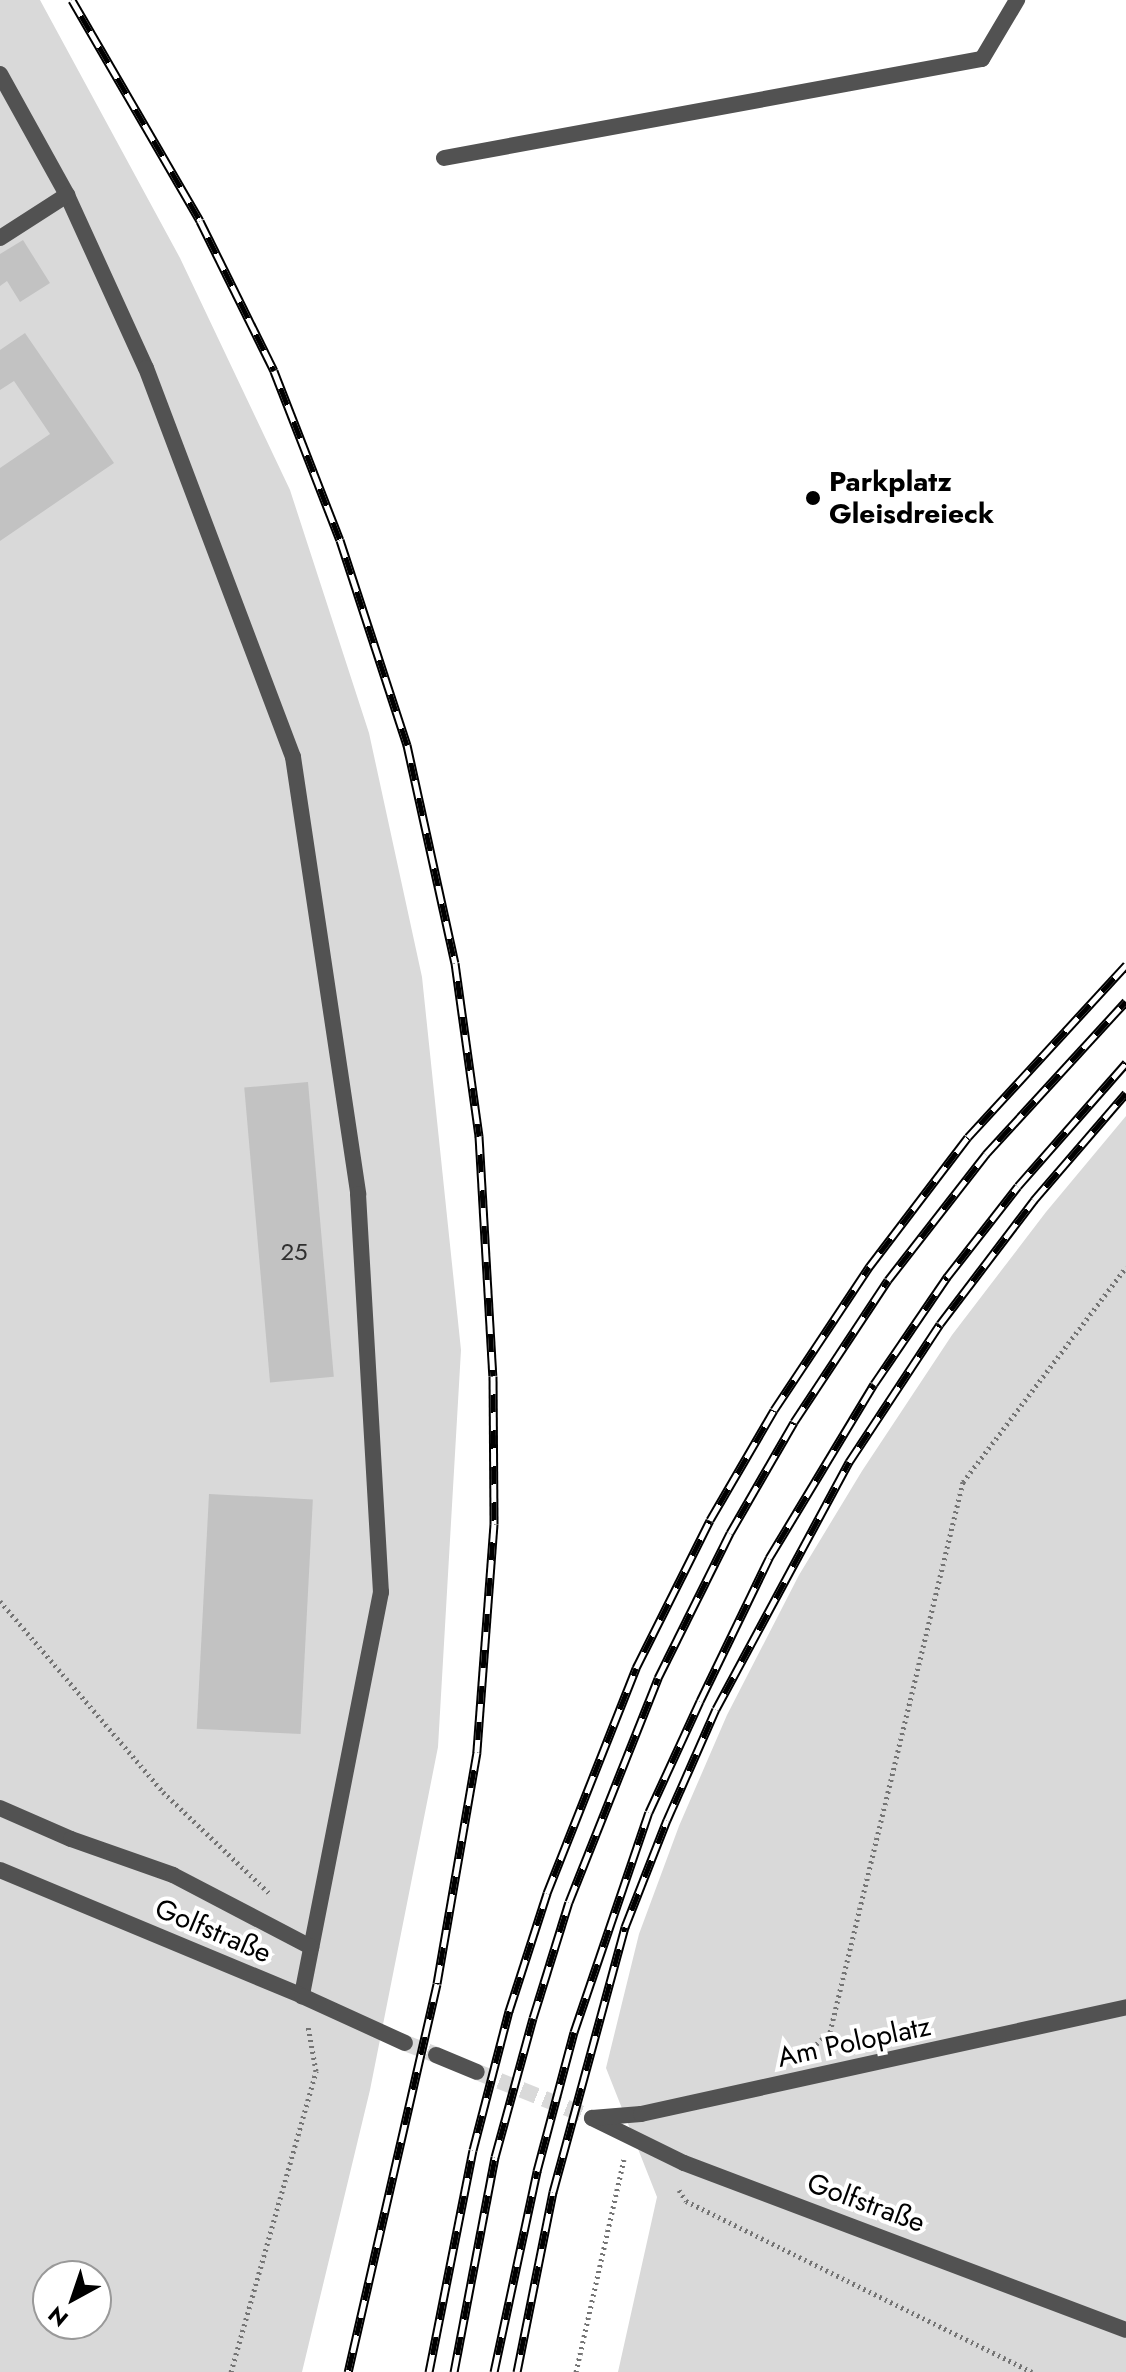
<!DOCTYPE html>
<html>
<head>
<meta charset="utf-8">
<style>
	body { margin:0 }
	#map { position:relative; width:1126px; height:2372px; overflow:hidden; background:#fff; font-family:Jost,sans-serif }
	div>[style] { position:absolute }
	.green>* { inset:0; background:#d9d9d9 }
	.building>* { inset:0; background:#c2c2c2; transform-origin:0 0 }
	.street-tunnel>* { height:16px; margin-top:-8px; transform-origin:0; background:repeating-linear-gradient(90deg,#d9d9d9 0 16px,transparent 0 24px) }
	.path>* { height:5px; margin-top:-2.5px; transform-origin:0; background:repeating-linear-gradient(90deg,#747474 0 2px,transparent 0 6px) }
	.lane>* { height:16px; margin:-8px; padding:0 8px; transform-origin:8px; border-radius:8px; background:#525252 }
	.street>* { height:16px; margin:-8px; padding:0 8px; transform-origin:8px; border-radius:8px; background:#525252 }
	.rail>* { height:9px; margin-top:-4.5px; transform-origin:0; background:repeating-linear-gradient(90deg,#fff 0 18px,#000 0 36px); box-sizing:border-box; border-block:2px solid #000 }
	.dots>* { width:22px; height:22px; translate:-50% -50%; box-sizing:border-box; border:4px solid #fff; border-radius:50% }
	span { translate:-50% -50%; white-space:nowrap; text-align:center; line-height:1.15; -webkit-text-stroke:8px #fff; paint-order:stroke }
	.number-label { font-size:24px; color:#303030 }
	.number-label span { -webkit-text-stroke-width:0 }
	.poi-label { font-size:28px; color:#000; font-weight:700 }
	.left { translate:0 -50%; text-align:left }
	.street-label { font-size:28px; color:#000 }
	.north { position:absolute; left:32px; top:2260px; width:80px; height:80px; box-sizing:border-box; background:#fff; border:2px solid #999; border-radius:50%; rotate:220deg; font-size:22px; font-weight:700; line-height:32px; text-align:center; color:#000 }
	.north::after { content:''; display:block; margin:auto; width:28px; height:36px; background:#000; clip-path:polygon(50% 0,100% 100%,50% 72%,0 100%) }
</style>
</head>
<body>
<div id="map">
	<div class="green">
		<div style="clip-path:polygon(evenodd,0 0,40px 0,180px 258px,290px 490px,369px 733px,422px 977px,461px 1350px,438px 1747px,370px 2090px,302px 2372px,0 2372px,0 0,48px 2276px,96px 2276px,96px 2324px,48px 2324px,48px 2276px)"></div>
		<div style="clip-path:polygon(1126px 1116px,1126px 2372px,618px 2372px,657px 2197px,606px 2068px,639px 1934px,679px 1826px,727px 1715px,799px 1575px,862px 1471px,952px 1335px,1046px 1212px)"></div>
	</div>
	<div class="building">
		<div style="clip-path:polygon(23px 240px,50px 283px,20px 302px,7px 281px,0 286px,0 254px)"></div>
		<div style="clip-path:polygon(25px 333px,114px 463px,0 541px,0 468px,50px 434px,14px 381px,0 390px,0 350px)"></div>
		<div style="left:308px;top:1082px;width:296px;height:64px;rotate:85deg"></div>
		<div style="left:209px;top:1494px;width:104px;height:235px;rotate:3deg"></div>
	</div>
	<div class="street-tunnel">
		<div style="left:405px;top:2043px;width:33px;rotate:21deg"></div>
		<div style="left:477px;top:2072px;width:124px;rotate:21.8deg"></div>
	</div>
	<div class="path">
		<div style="left:0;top:1601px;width:251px;rotate:49.5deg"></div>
		<div style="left:163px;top:1792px;width:148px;rotate:43.6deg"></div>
		<div style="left:812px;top:2048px;width:24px;rotate:-42deg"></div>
		<div style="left:830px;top:2032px;width:566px;rotate:-76.41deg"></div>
		<div style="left:963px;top:1482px;width:270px;rotate:-52.8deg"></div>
		<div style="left:679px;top:2190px;width:13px;rotate:58deg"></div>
		<div style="left:686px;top:2201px;width:386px;rotate:26.3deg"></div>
		<div style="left:231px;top:2372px;width:313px;rotate:-74.2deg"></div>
		<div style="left:316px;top:2071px;width:46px;rotate:-100.1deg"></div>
		<div style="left:576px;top:2372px;width:218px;rotate:-77.3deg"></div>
	</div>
	<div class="lane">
		<div style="left:0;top:74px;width:138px;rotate:61deg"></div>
		<div style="left:67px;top:195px;width:190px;rotate:65.5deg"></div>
		<div style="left:146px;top:368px;width:416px;rotate:69.3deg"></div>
		<div style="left:293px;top:757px;width:442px;rotate:81.5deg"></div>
		<div style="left:358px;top:1194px;width:399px;rotate:86.7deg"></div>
		<div style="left:381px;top:1592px;width:412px;rotate:101.1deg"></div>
		<div style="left:444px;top:158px;width:547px;rotate:-10.43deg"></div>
		<div style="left:982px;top:59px;width:69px;rotate:-59.3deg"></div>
		<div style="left:0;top:238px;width:80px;rotate:-32.7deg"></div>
		<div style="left:0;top:1808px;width:77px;rotate:23.6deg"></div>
		<div style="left:71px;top:1839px;width:108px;rotate:19.4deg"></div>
		<div style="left:173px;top:1875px;width:156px;rotate:27.6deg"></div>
	</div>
	<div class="street">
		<div style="left:0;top:1870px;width:327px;rotate:22.6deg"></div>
		<div style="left:302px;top:1996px;width:113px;rotate:24.5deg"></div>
		<div style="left:436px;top:2055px;width:44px;rotate:22.5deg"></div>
		<div style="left:592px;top:2118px;width:102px;rotate:26.1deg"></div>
		<div style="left:684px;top:2163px;width:472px;rotate:20.7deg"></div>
		<div style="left:592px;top:2118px;width:49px;rotate:-4.7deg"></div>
		<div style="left:641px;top:2114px;width:497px;rotate:-12.4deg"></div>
	</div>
	<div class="rail">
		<div style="left:72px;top:0;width:255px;rotate:59.9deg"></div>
		<div style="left:200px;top:221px;width:167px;rotate:63.7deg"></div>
		<div style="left:274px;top:371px;width:181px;rotate:68.7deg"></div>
		<div style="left:340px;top:540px;width:216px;rotate:71.9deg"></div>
		<div style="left:407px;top:745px;width:223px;rotate:77.6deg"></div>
		<div style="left:455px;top:963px;width:175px;rotate:82.1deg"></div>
		<div style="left:479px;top:1136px;width:240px;rotate:86.7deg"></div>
		<div style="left:493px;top:1376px;width:148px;rotate:89.6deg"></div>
		<div style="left:494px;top:1524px;width:229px;rotate:94.3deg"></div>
		<div style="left:477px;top:1752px;width:235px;rotate:99.8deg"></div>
		<div style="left:437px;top:1984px;width:398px;rotate:102.9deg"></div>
		<div style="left:429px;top:2372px;width:226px;rotate:-78.8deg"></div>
		<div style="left:473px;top:2150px;width:144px;rotate:-75.5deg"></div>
		<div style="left:509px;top:2011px;width:124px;rotate:-72.1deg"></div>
		<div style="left:547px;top:1893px;width:242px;rotate:-68.4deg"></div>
		<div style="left:636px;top:1668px;width:165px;rotate:-63.4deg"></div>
		<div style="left:710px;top:1520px;width:127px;rotate:-59.8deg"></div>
		<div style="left:774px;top:1410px;width:172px;rotate:-56.4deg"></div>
		<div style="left:869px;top:1267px;width:163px;rotate:-52.7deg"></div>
		<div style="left:968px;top:1137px;width:234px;rotate:-47.4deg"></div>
		<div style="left:454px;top:2372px;width:219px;rotate:-79.2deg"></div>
		<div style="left:495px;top:2157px;width:144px;rotate:-74.7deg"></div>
		<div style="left:533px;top:2018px;width:121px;rotate:-72.8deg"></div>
		<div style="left:569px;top:1902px;width:241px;rotate:-68.3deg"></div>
		<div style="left:658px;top:1678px;width:162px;rotate:-63.6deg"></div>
		<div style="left:730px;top:1533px;width:128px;rotate:-60deg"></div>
		<div style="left:794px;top:1422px;width:170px;rotate:-56.5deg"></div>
		<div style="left:888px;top:1280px;width:160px;rotate:-52.1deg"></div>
		<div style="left:986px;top:1154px;width:207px;rotate:-47.5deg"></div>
		<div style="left:494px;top:2372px;width:206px;rotate:-77.9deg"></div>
		<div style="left:537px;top:2171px;width:144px;rotate:-75.1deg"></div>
		<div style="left:574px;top:2032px;width:232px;rotate:-71.2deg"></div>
		<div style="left:649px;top:1812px;width:122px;rotate:-65.3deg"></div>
		<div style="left:700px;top:1701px;width:159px;rotate:-64.2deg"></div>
		<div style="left:769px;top:1558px;width:203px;rotate:-58.9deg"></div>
		<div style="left:874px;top:1384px;width:130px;rotate:-55.7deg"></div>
		<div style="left:947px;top:1277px;width:115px;rotate:-52deg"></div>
		<div style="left:1018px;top:1186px;width:164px;rotate:-48.7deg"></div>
		<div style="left:517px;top:2372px;width:184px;rotate:-78.7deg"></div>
		<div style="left:553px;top:2192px;width:275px;rotate:-74.8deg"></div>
		<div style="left:625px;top:1927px;width:115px;rotate:-68.6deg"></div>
		<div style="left:667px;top:1820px;width:121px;rotate:-66.2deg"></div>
		<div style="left:716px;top:1709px;width:281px;rotate:-61.7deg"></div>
		<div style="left:849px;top:1462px;width:165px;rotate:-56.6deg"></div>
		<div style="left:940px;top:1324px;width:156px;rotate:-52.8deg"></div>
		<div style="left:1034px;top:1200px;width:141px;rotate:-49.3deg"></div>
	</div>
	<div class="dots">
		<div style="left:813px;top:498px;background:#000"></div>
	</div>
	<div class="number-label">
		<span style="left:294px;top:1252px">25</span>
	</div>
	<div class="poi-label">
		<span class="left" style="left:829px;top:498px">Parkplatz<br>Gleisdreieck</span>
	</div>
	<div class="street-label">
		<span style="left:213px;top:1931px;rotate:23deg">Golfstraße</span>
		<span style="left:854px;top:2042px;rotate:-12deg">Am Poloplatz</span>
		<span style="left:866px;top:2203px;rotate:20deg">Golfstraße</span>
	</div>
	<div class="north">N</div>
</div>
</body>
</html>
